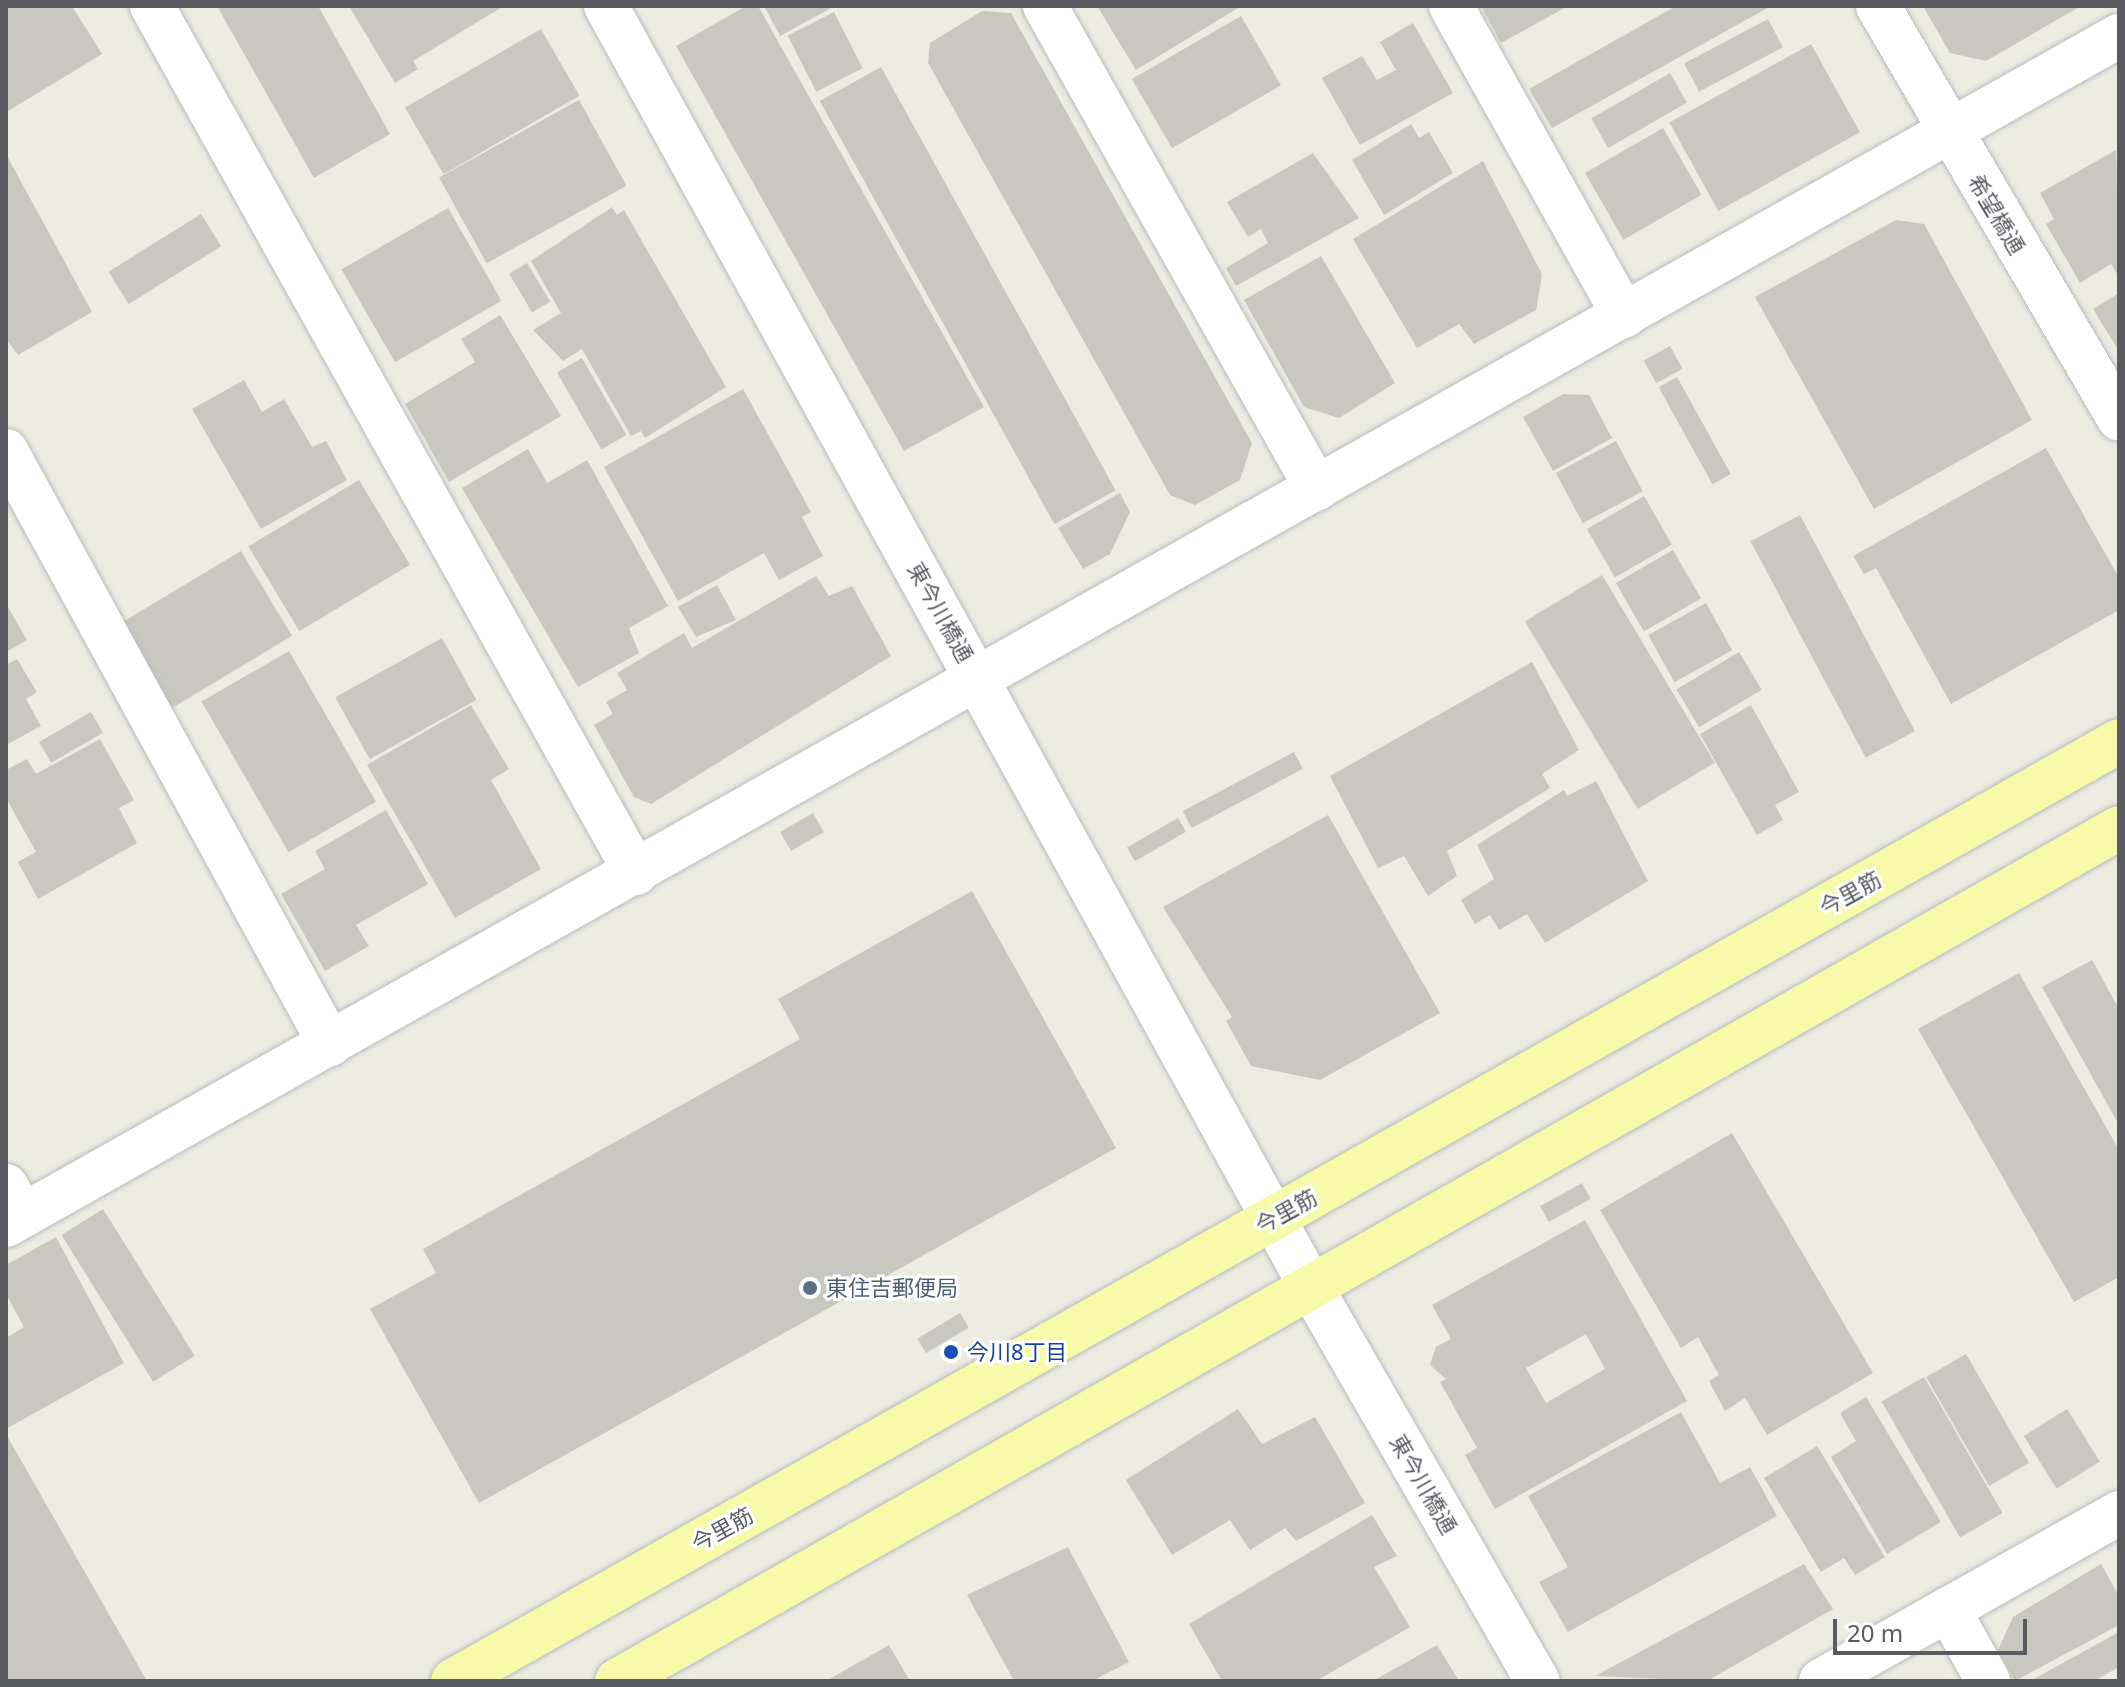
<!DOCTYPE html>
<html>
<head>
<meta charset="utf-8">
<style>
	body { margin:0 }
	#map { position:relative; width:2125px; height:1687px; overflow:hidden; background:#ecece1; font-family:"Noto Sans","Noto Sans JP",sans-serif }
	div>[style] { position:absolute }
	.building>* { inset:0; background:#c9c8c0; transform-origin:0 0 }
	.roads { filter:drop-shadow(0 0 2px #b9babf) drop-shadow(0 0 2px #b9babf) }
	.minor>* { height:44px; margin:-22px; padding:0 22px; transform-origin:22px; border-radius:22px; background:#fff }
	.tertiary>* { height:44px; margin:-22px; padding:0 22px; transform-origin:22px; border-radius:22px; background:#fff }
	.primary>* { height:44px; margin:-22px; padding:0 22px; transform-origin:22px; border-radius:22px; background:#f7faa8 }
	.dots>* { width:22px; height:22px; translate:-50% -50%; box-sizing:border-box; border:4px solid #fff; border-radius:50% }
	span { translate:-50% -50%; white-space:nowrap; text-align:center; line-height:1.15; -webkit-text-stroke:6px #fff; paint-order:stroke }
	.street-label { font-size:22px; color:#5a5b61 }
	.service-label { font-size:22px; color:#4e5e75 }
	.left { translate:0 -50%; text-align:left }
	.transit-label { font-size:22px; color:#164399 }
	.frame { position:absolute; inset:0; border:8px solid #5a5b61; pointer-events:none }
	.scale { position:absolute; left:1833px; top:1619px; width:194px; height:36px; box-sizing:border-box; border:4px solid #5a5b61; border-top:0; padding-left:10px; font-size:24px; line-height:28px; white-space:nowrap; color:#5a5b61; -webkit-text-stroke:6px #fff; paint-order:stroke }
</style>
</head>
<body>
<div id="map">
	<div class="building">
		<div style="clip-path:polygon(6px 6px,72px 6px,102px 54px,8px 111px)"></div>
		<div style="clip-path:polygon(217px 6px,318px 6px,390px 134px,314px 178px)"></div>
		<div style="clip-path:polygon(349px 6px,504px 6px,413px 61px,418px 69px,395px 83px)"></div>
		<div style="clip-path:polygon(746px 6px,758px 6px,984px 407px,904px 451px,676px 46px)"></div>
		<div style="clip-path:polygon(764px 6px,835px 6px,780px 36px)"></div>
		<div style="clip-path:polygon(1097px 6px,1236px 6px,1238px 8px,1136px 70px)"></div>
		<div style="clip-path:polygon(1481px 6px,1568px 6px,1501px 43px)"></div>
		<div style="clip-path:polygon(1676px 6px,1771px 6px,1552px 128px,1529px 89px)"></div>
		<div style="clip-path:polygon(1923px 6px,2081px 6px,1986px 61px,1950px 53px)"></div>
		<div style="clip-path:polygon(982px 11px,1011px 13px,1252px 443px,1240px 480px,1195px 505px,1170px 495px,928px 63px,930px 43px)"></div>
		<div style="left:834px;top:12px;width:63px;height:52px;rotate:63deg"></div>
		<div style="left:1241px;top:16px;width:80px;height:126px;rotate:60deg"></div>
		<div style="left:1768px;top:19px;width:32px;height:95px;rotate:62deg"></div>
		<div style="clip-path:polygon(1413px 23px,1453px 93px,1360px 145px,1322px 78px,1362px 56px,1377px 80px,1396px 70px,1380px 42px)"></div>
		<div style="left:541px;top:29px;width:77px;height:157px;rotate:60deg"></div>
		<div style="left:1811px;top:44px;width:101px;height:162px;rotate:61deg"></div>
		<div style="left:881px;top:67px;width:484px;height:70px;rotate:61deg"></div>
		<div style="left:1670px;top:73px;width:34px;height:91px;rotate:60deg"></div>
		<div style="left:579px;top:100px;width:98px;height:160px;rotate:61deg"></div>
		<div style="clip-path:polygon(1411px 124px,1419px 138px,1429px 132px,1453px 173px,1384px 215px,1352px 160px)"></div>
		<div style="left:1663px;top:128px;width:77px;height:90px;rotate:60deg"></div>
		<div style="clip-path:polygon(2116px 150px,2119px 277px,2111px 264px,2080px 283px,2046px 224px,2054px 219px,2040px 193px)"></div>
		<div style="clip-path:polygon(1313px 153px,1359px 218px,1236px 286px,1226px 268px,1268px 243px,1261px 229px,1248px 237px,1227px 202px)"></div>
		<div style="clip-path:polygon(6px 154px,92px 312px,18px 355px,6px 339px)"></div>
		<div style="clip-path:polygon(1483px 161px,1542px 274px,1536px 310px,1474px 344px,1459px 324px,1417px 348px,1353px 239px)"></div>
		<div style="clip-path:polygon(612px 207px,617px 215px,624px 210px,726px 387px,645px 438px,641px 431px,631px 436px,582px 349px,563px 361px,533px 330px,561px 313px,531px 261px)"></div>
		<div style="left:448px;top:208px;width:107px;height:123px;rotate:60deg"></div>
		<div style="left:201px;top:214px;width:38px;height:109px;rotate:58deg"></div>
		<div style="clip-path:polygon(1896px 220px,1924px 224px,2032px 420px,1874px 509px,1755px 297px)"></div>
		<div style="clip-path:polygon(1321px 256px,1395px 383px,1339px 418px,1304px 407px,1244px 300px)"></div>
		<div style="left:527px;top:263px;width:45px;height:21px;rotate:59deg"></div>
		<div style="clip-path:polygon(2119px 293px,2119px 351px,2093px 309px)"></div>
		<div style="clip-path:polygon(500px 315px,561px 416px,449px 482px,405px 404px,475px 362px,461px 339px)"></div>
		<div style="left:1670px;top:346px;width:26px;height:30px;rotate:61deg"></div>
		<div style="left:582px;top:358px;width:89px;height:29px;rotate:60deg"></div>
		<div style="left:1677px;top:377px;width:111px;height:21px;rotate:61deg"></div>
		<div style="clip-path:polygon(244px 380px,262px 412px,284px 399px,312px 447px,326px 441px,347px 480px,261px 529px,192px 409px)"></div>
		<div style="clip-path:polygon(743px 389px,811px 512px,802px 517px,823px 556px,779px 580px,764px 553px,678px 601px,604px 467px)"></div>
		<div style="clip-path:polygon(1563px 394px,1589px 395px,1612px 438px,1553px 471px,1523px 417px)"></div>
		<div style="left:1616px;top:441px;width:57px;height:68px;rotate:62deg"></div>
		<div style="clip-path:polygon(2046px 448px,2119px 578px,2119px 610px,1951px 704px,1876px 568px,1864px 574px,1853px 556px)"></div>
		<div style="clip-path:polygon(528px 449px,547px 483px,587px 460px,668px 606px,629px 628px,639px 653px,578px 687px,462px 488px)"></div>
		<div style="left:359px;top:480px;width:99px;height:129px;rotate:59deg"></div>
		<div style="clip-path:polygon(1120px 493px,1130px 512px,1110px 554px,1083px 569px,1058px 528px)"></div>
		<div style="left:1644px;top:496px;width:56px;height:66px;rotate:60deg"></div>
		<div style="left:1800px;top:515px;width:245px;height:56px;rotate:62deg"></div>
		<div style="left:1673px;top:550px;width:56px;height:66px;rotate:60deg"></div>
		<div style="left:241px;top:551px;width:99px;height:140px;rotate:59deg"></div>
		<div style="left:1602px;top:575px;width:219px;height:90px;rotate:59deg"></div>
		<div style="clip-path:polygon(816px 576px,829px 596px,852px 586px,891px 656px,651px 804px,634px 797px,594px 725px,613px 714px,606px 702px,627px 690px,617px 673px,684px 633px,692px 648px)"></div>
		<div style="clip-path:polygon(717px 585px,736px 620px,696px 637px,678px 607px)"></div>
		<div style="left:1706px;top:603px;width:54px;height:66px;rotate:61deg"></div>
		<div style="clip-path:polygon(6px 604px,27px 640px,6px 652px)"></div>
		<div style="left:442px;top:638px;width:71px;height:122px;rotate:61deg"></div>
		<div style="left:289px;top:651px;width:174px;height:101px;rotate:60deg"></div>
		<div style="left:1739px;top:652px;width:44px;height:73px;rotate:59deg"></div>
		<div style="clip-path:polygon(17px 659px,37px 692px,26px 699px,41px 726px,6px 745px,6px 665px)"></div>
		<div style="clip-path:polygon(1532px 662px,1579px 750px,1542px 774px,1550px 788px,1447px 851px,1457px 876px,1428px 896px,1404px 856px,1378px 868px,1330px 776px)"></div>
		<div style="clip-path:polygon(471px 705px,509px 769px,491px 780px,541px 869px,455px 918px,367px 765px)"></div>
		<div style="clip-path:polygon(1751px 705px,1799px 792px,1775px 805px,1783px 820px,1757px 835px,1700px 734px)"></div>
		<div style="left:91px;top:712px;width:24px;height:60px;rotate:60deg"></div>
		<div style="clip-path:polygon(100px 739px,134px 800px,119px 808px,137px 843px,38px 899px,18px 862px,36px 852px,6px 798px,6px 770px,27px 759px,36px 774px)"></div>
		<div style="left:1294px;top:752px;width:19px;height:126px;rotate:62deg"></div>
		<div style="clip-path:polygon(1596px 781px,1648px 881px,1545px 943px,1527px 914px,1499px 930px,1490px 915px,1475px 924px,1461px 900px,1494px 879px,1477px 845px,1564px 790px,1567px 796px)"></div>
		<div style="clip-path:polygon(386px 810px,428px 884px,356px 925px,369px 946px,325px 971px,281px 894px,325px 869px,315px 851px)"></div>
		<div style="left:813px;top:813px;width:22px;height:38px;rotate:60deg"></div>
		<div style="clip-path:polygon(1328px 815px,1440px 1013px,1320px 1080px,1251px 1066px,1226px 1021px,1232px 1017px,1163px 907px)"></div>
		<div style="left:1178px;top:818px;width:16px;height:59px;rotate:60deg"></div>
		<div style="clip-path:polygon(972px 891px,1116px 1148px,479px 1503px,370px 1309px,436px 1273px,423px 1249px,800px 1039px,778px 999px)"></div>
		<div style="clip-path:polygon(2092px 960px,2119px 1009px,2119px 1125px,2042px 987px)"></div>
		<div style="clip-path:polygon(2019px 973px,2119px 1150px,2119px 1277px,2074px 1302px,1918px 1029px)"></div>
		<div style="clip-path:polygon(1732px 1133px,1873px 1373px,1767px 1435px,1745px 1398px,1725px 1411px,1709px 1381px,1719px 1375px,1698px 1337px,1681px 1348px,1600px 1210px)"></div>
		<div style="left:1582px;top:1183px;width:18px;height:48px;rotate:61deg"></div>
		<div style="left:103px;top:1209px;width:173px;height:49px;rotate:58deg"></div>
		<div style="clip-path:polygon(evenodd,1585px 1220px,1687px 1401px,1495px 1509px,1465px 1455px,1477px 1448px,1440px 1382px,1446px 1379px,1430px 1365px,1436px 1347px,1451px 1339px,1432px 1305px,1585px 1220px,1586px 1334px,1605px 1369px,1546px 1403px,1526px 1368px,1586px 1334px)"></div>
		<div style="clip-path:polygon(56px 1237px,124px 1363px,6px 1429px,6px 1338px,24px 1327px,6px 1294px,6px 1265px)"></div>
		<div style="left:960px;top:1313px;width:17px;height:50px;rotate:59deg"></div>
		<div style="left:1966px;top:1354px;width:126px;height:46px;rotate:60deg"></div>
		<div style="left:1924px;top:1377px;width:157px;height:49px;rotate:60deg"></div>
		<div style="clip-path:polygon(1866px 1397px,1941px 1522px,1887px 1554px,1831px 1457px,1856px 1441px,1840px 1413px)"></div>
		<div style="clip-path:polygon(1238px 1409px,1262px 1444px,1315px 1417px,1365px 1503px,1296px 1541px,1285px 1528px,1250px 1550px,1230px 1520px,1172px 1555px,1126px 1480px)"></div>
		<div style="left:2067px;top:1409px;width:62px;height:51px;rotate:58deg"></div>
		<div style="clip-path:polygon(1681px 1412px,1720px 1483px,1750px 1467px,1777px 1516px,1568px 1632px,1539px 1582px,1568px 1567px,1528px 1496px)"></div>
		<div style="clip-path:polygon(6px 1434px,147px 1681px,6px 1681px)"></div>
		<div style="clip-path:polygon(1817px 1446px,1885px 1557px,1855px 1575px,1844px 1558px,1821px 1572px,1764px 1478px)"></div>
		<div style="clip-path:polygon(1372px 1515px,1397px 1556px,1374px 1567px,1410px 1627px,1316px 1681px,1222px 1681px,1189px 1624px)"></div>
		<div style="clip-path:polygon(1068px 1547px,1129px 1662px,1092px 1681px,1014px 1681px,967px 1595px)"></div>
		<div style="clip-path:polygon(1804px 1564px,1833px 1609px,1707px 1681px,1595px 1676px)"></div>
		<div style="clip-path:polygon(2101px 1564px,2119px 1596px,2119px 1625px,2015px 1681px,1998px 1650px,2013px 1617px)"></div>
		<div style="clip-path:polygon(2119px 1632px,2119px 1667px,2094px 1681px,2030px 1681px)"></div>
		<div style="clip-path:polygon(889px 1645px,910px 1681px,826px 1681px)"></div>
		<div style="clip-path:polygon(1437px 1645px,1459px 1681px,1373px 1681px)"></div>
	</div>
	<div class="roads">
		<div class="minor">
			<div style="left:152px;top:6px;width:993px;rotate:60.83deg"></div>
			<div style="left:606px;top:6px;width:1462px;rotate:61.17deg"></div>
			<div style="left:1311px;top:1287px;width:455px;rotate:60.1deg"></div>
			<div style="left:1045px;top:6px;width:554px;rotate:60.61deg"></div>
			<div style="left:1451px;top:6px;width:355px;rotate:60.8deg"></div>
			<div style="left:1878px;top:6px;width:478px;rotate:59.7deg"></div>
			<div style="left:6px;top:451px;width:676px;rotate:61.35deg"></div>
			<div style="left:6px;top:1186px;width:34px;rotate:60deg"></div>
			<div style="left:1948px;top:1609px;width:82px;rotate:60.9deg"></div>
			<div style="left:1821px;top:1681px;width:342px;rotate:-29.4deg"></div>
		</div>
		<div class="tertiary">
			<div style="left:6px;top:1225px;width:2425px;rotate:-29.37deg"></div>
		</div>
		<div class="primary">
			<div style="left:453px;top:1681px;width:1913px;rotate:-29.43deg"></div>
			<div style="left:617px;top:1681px;width:1727px;rotate:-29.59deg"></div>
		</div>
	</div>
	<div class="dots">
		<div style="left:810px;top:1288px;background:#5c6f8a"></div>
		<div style="left:951px;top:1352px;background:#1a4fb4"></div>
	</div>
	<div class="street-label">
		<span style="left:1997px;top:214px;rotate:59deg">希望橋通</span>
		<span style="left:941px;top:612px;rotate:61deg">東今川橋通</span>
		<span style="left:1850px;top:893px;rotate:-29deg">今里筋</span>
		<span style="left:1286px;top:1211px;rotate:-29deg">今里筋</span>
		<span style="left:1424px;top:1484px;rotate:60deg">東今川橋通</span>
		<span style="left:722px;top:1529px;rotate:-29deg">今里筋</span>
	</div>
	<div class="service-label">
		<span class="left" style="left:826px;top:1288px">東住吉郵便局</span>
	</div>
	<div class="transit-label">
		<span class="left" style="left:967px;top:1352px">今川8丁目</span>
	</div>
	<div class="frame"></div>
	<div class="scale">20 m</div>
</div>
</body>
</html>
